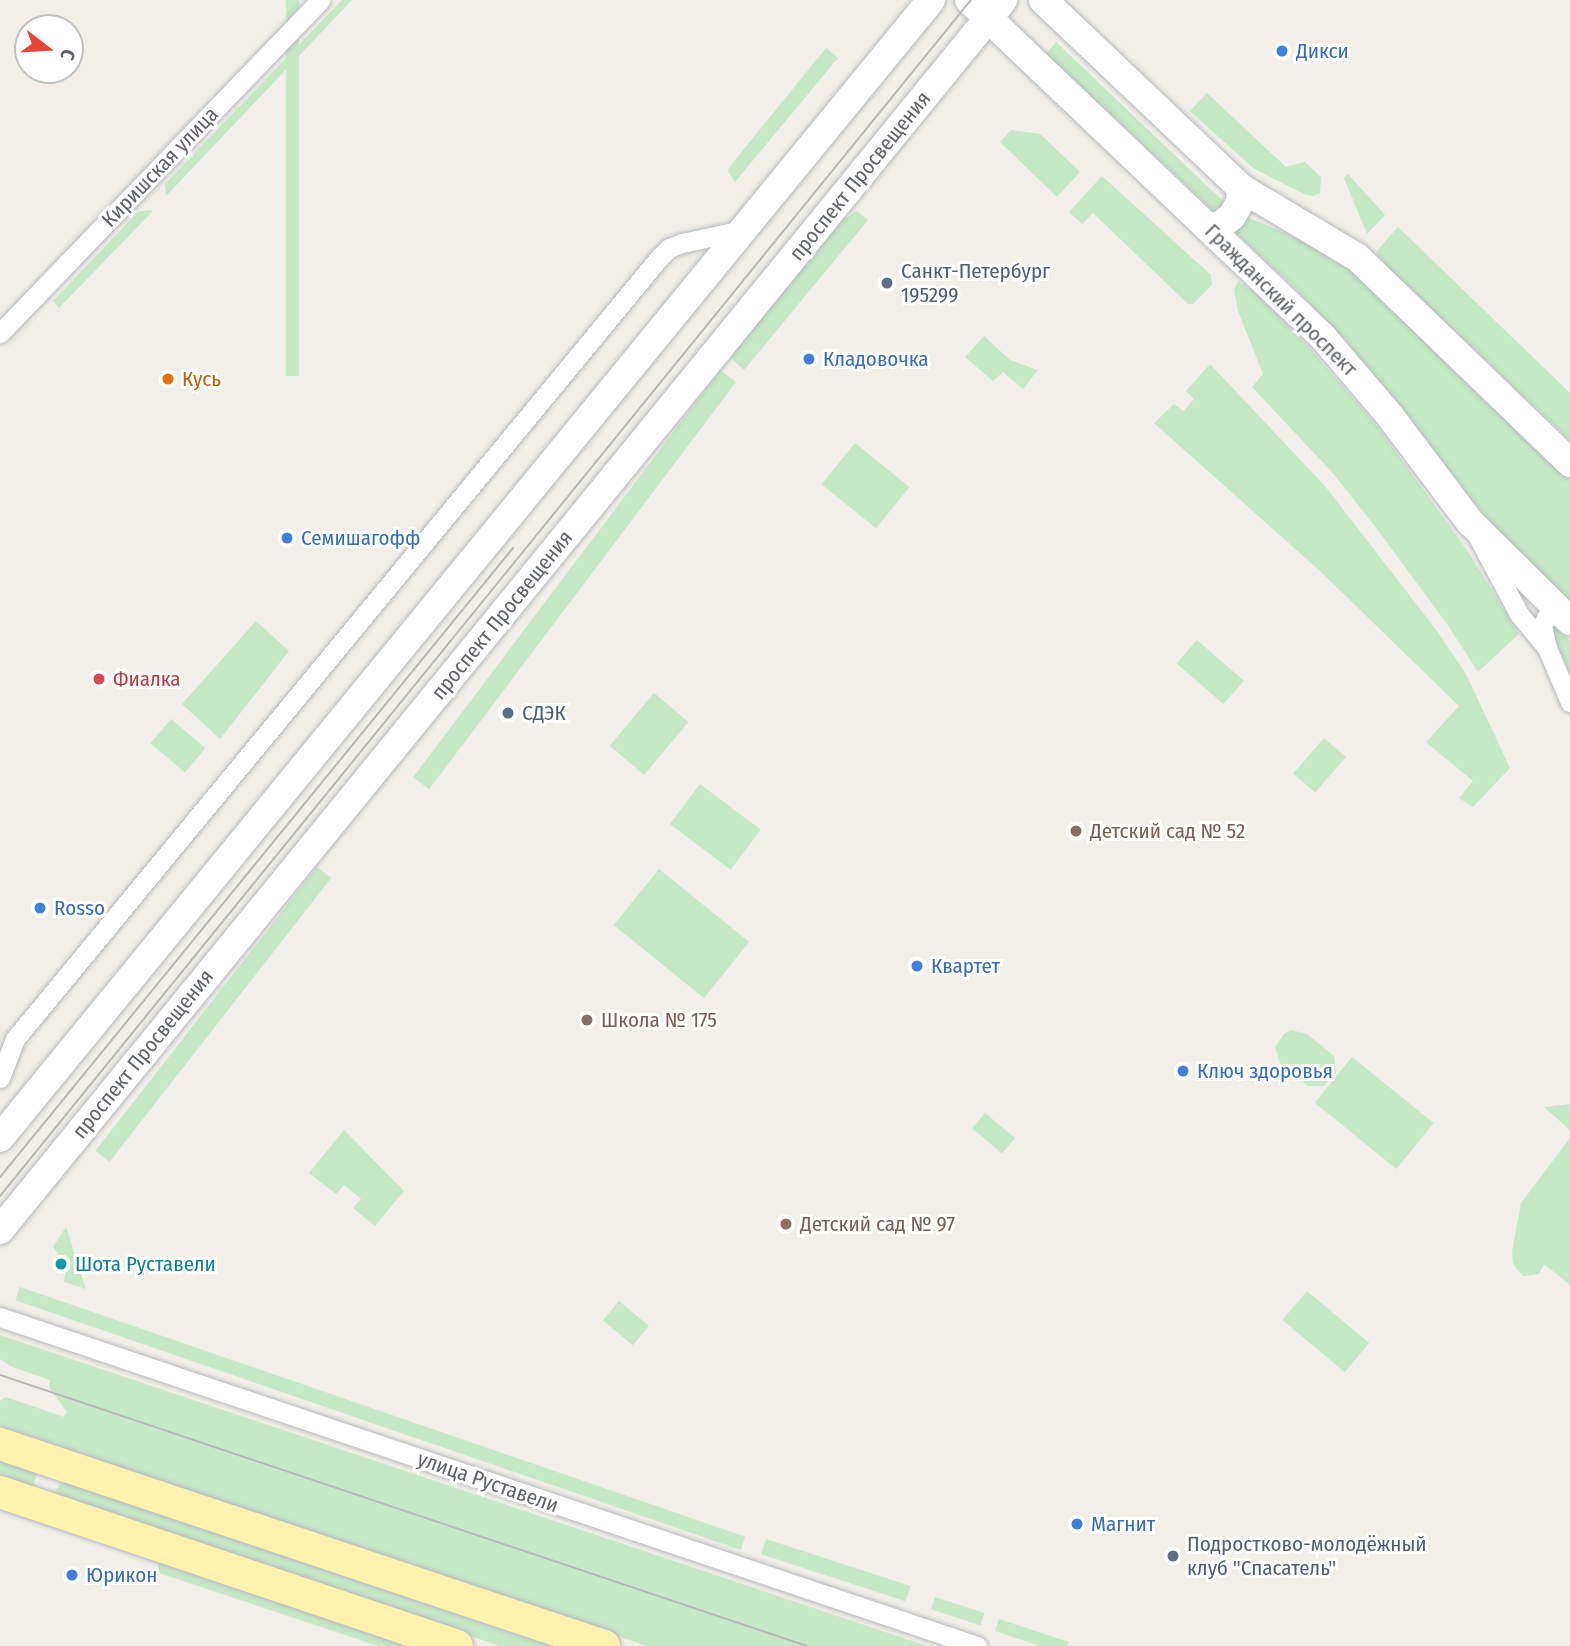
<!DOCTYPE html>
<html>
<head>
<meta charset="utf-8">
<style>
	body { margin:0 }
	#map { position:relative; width:1570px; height:1646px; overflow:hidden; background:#f1efe8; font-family:"Fira Sans Condensed",sans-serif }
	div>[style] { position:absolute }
	.green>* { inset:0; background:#c5e8c5; transform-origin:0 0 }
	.roads { filter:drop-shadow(0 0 2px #b5b8bc) drop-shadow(0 0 2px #b5b8bc) }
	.minor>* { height:19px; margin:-9.5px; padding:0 9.5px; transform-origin:9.5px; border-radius:9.5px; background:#fff }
	.secondary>* { height:28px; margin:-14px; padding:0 14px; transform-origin:14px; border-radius:14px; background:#fff }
	.primary>* { height:32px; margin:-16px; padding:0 16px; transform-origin:16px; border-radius:16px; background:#fff2af }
	.tram>* { height:2px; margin:-1px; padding:0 1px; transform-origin:1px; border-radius:1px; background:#b6b7b8 }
	.dots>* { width:19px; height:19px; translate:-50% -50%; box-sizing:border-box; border:4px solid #fff; border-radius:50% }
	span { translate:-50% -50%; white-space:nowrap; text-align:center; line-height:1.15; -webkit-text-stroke:6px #fff; paint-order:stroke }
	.shop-label { font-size:21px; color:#366cbe }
	.left { translate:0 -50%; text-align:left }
	.street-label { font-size:21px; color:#5f6368 }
	.service-label { font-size:21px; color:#4e5e75 }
	.food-label { font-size:21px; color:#c56008 }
	.health-label { font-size:21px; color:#be3a42 }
	.education-label { font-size:21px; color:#785e54 }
	.culture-label { font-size:21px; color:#0d838f }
	.north { position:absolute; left:14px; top:14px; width:70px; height:70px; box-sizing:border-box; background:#fff; border:2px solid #bfc1c3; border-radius:50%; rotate:107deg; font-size:19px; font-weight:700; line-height:28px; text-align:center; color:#5f6368 }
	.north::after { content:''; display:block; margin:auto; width:24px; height:32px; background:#ea4335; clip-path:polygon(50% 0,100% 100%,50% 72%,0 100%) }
</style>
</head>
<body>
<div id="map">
	<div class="green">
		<div style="left:286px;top:0;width:13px;height:376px"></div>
		<div style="clip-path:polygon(342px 0,352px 0,166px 196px,165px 184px)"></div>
		<div style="clip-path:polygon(1056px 42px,1222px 200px,1225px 206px,1217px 214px,1046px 54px)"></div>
		<div style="clip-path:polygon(826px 48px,838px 58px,735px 182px,728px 171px,731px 165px)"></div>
		<div style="clip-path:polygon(1207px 93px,1286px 167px,1305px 162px,1321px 177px,1320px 193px,1313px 196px,1306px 195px,1253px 168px,1190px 111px)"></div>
		<div style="clip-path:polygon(1011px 130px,1040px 134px,1080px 172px,1057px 197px,1000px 142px)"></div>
		<div style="clip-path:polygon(1348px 174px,1385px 215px,1367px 234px,1344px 178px)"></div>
		<div style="clip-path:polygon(1102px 176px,1211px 275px,1212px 285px,1193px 304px,1188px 304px,1093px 213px,1082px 224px,1069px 212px)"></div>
		<div style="clip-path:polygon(146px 210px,153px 211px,59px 308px,53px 301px,138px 212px)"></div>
		<div style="clip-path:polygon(857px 211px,868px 220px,744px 370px,730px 357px,839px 222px)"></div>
		<div style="clip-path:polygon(1241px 215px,1317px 245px,1352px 270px,1570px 479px,1570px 607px,1504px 539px,1364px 363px,1301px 294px,1233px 230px)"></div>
		<div style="clip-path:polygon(1398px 227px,1570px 393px,1570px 440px,1384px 264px,1376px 252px)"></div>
		<div style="clip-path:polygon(1238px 281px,1257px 294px,1308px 346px,1377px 426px,1469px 553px,1519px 634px,1478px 672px,1447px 624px,1377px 529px,1332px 472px,1252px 387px,1263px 374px,1238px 311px,1234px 290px)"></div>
		<div style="clip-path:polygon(984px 336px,1010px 360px,1038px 370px,1023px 389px,1003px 372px,993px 381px,965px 357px)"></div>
		<div style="clip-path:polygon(1210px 364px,1325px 486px,1437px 631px,1466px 674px,1510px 768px,1473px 807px,1459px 798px,1473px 781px,1426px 742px,1459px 706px,1320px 571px,1154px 423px,1174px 404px,1184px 411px,1194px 399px,1186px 391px)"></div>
		<div style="left:720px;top:370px;width:20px;height:510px;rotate:37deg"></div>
		<div style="left:855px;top:443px;width:70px;height:53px;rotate:39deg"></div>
		<div style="clip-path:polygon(256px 621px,289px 651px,220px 739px,182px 704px)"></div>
		<div style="clip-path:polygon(1553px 626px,1570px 640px,1570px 672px,1550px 631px)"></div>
		<div style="left:1197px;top:640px;width:62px;height:31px;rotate:41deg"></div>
		<div style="left:654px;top:693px;width:45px;height:69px;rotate:40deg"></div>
		<div style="left:171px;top:719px;width:45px;height:32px;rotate:40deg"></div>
		<div style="left:1324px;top:738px;width:29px;height:47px;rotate:41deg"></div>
		<div style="left:700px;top:784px;width:76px;height:50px;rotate:37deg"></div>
		<div style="left:317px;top:867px;width:18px;height:360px;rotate:38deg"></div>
		<div style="left:659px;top:869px;width:116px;height:72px;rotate:39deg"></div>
		<div style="clip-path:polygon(1291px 1030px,1307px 1034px,1334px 1056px,1336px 1073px,1324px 1086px,1308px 1086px,1280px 1063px,1275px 1047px,1284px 1034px)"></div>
		<div style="left:1352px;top:1057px;width:105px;height:59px;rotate:39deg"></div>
		<div style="clip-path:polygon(1570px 1104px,1570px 1130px,1544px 1107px)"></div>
		<div style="left:985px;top:1113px;width:39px;height:20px;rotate:40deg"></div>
		<div style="clip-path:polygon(344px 1130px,404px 1191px,375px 1226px,353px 1208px,361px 1199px,344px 1185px,336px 1194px,309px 1173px)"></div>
		<div style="clip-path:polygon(1570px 1138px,1570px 1285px,1544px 1264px,1539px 1274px,1523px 1276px,1513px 1264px,1512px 1252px,1521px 1203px)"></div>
		<div style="clip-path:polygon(66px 1227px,86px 1289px,64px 1282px,66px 1264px,53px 1247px)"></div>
		<div style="left:20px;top:1287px;width:767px;height:14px;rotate:19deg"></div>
		<div style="left:1307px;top:1291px;width:81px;height:38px;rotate:40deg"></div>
		<div style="left:619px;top:1301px;width:39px;height:25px;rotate:40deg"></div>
		<div style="clip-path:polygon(0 1335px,927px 1646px,647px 1646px,0 1426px,0 1401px,6px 1397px,64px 1417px,67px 1412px,49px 1387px,50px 1380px,10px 1366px,0 1359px)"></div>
		<div style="clip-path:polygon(0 1461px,37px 1474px,32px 1490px,0 1479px)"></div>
		<div style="clip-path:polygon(61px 1483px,68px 1483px,550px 1646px,500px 1646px,62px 1500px,55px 1492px)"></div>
		<div style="left:766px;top:1539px;width:152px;height:16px;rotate:18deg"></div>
		<div style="clip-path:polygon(159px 1563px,405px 1646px,378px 1646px,156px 1572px)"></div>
		<div style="left:935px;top:1597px;width:52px;height:13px;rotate:18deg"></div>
		<div style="clip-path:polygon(999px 1619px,1069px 1642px,1067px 1646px,1040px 1646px,995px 1631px)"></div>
	</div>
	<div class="roads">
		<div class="minor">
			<div style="left:0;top:333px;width:462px;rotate:-46.1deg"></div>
			<div style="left:1479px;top:539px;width:85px;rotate:61.9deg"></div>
			<div style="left:1519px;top:614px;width:44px;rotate:50.5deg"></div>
			<div style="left:1562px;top:613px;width:17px;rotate:163deg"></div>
			<div style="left:1546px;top:618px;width:9px;rotate:117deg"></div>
			<div style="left:1542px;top:626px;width:23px;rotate:77deg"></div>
			<div style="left:1547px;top:648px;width:59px;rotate:66.9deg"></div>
			<div style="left:0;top:1078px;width:42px;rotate:-69deg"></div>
			<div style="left:15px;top:1039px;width:1011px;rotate:-50.5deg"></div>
			<div style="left:658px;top:259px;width:16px;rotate:-45deg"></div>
			<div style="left:669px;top:248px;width:14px;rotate:-21deg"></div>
			<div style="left:682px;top:243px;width:62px;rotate:-12deg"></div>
			<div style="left:0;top:1317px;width:1031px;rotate:18.61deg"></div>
		</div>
		<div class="secondary">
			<div style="left:969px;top:0;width:487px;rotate:43.6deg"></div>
			<div style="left:1322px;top:336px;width:105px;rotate:49.6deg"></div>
			<div style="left:1390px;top:416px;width:133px;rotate:53deg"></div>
			<div style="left:1470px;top:522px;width:141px;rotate:44.7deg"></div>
			<div style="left:1043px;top:0;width:273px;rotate:43.5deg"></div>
			<div style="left:1241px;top:188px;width:136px;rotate:30.9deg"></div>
			<div style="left:1358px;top:258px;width:295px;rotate:44deg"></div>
			<div style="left:1207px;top:227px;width:14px;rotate:-8deg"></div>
			<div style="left:1221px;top:225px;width:14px;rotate:-39deg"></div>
			<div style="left:1232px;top:216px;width:16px;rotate:-60deg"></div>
			<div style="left:1240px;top:202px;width:14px;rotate:-86deg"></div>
			<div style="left:0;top:1138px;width:1470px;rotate:-50.71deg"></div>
			<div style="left:0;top:1230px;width:1587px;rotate:-50.8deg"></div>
		</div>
		<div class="primary">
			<div style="left:0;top:1444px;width:637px;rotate:18.49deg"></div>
			<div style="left:0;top:1492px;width:482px;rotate:18.6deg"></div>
		</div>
	</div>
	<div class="tram">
		<div style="left:0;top:1177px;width:812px;rotate:-50.8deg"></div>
		<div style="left:0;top:1196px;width:1541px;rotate:-50.93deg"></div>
		<div style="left:0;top:1375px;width:851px;rotate:18.56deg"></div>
	</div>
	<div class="dots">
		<div style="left:1282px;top:51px;background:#3f7fe0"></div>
		<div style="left:887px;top:283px;background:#5c6f8a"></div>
		<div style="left:809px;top:359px;background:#3f7fe0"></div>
		<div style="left:168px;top:379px;background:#e8710a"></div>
		<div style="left:287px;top:538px;background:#3f7fe0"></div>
		<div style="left:99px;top:679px;background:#e0444e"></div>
		<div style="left:508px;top:713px;background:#5c6f8a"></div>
		<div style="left:1076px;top:831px;background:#8d6e63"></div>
		<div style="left:40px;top:908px;background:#3f7fe0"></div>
		<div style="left:917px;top:966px;background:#3f7fe0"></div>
		<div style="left:587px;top:1020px;background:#8d6e63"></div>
		<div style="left:1183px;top:1071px;background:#3f7fe0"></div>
		<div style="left:786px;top:1224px;background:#8d6e63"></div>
		<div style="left:61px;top:1264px;background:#0f9aa8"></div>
		<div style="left:1077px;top:1524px;background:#3f7fe0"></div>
		<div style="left:1173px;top:1556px;background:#5c6f8a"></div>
		<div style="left:72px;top:1575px;background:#3f7fe0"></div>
	</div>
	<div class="shop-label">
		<span class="left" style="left:1296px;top:51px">Дикси</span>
		<span class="left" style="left:823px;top:359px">Кладовочка</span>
		<span class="left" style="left:301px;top:538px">Семишагофф</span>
		<span class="left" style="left:54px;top:908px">Rosso</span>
		<span class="left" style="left:931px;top:966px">Квартет</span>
		<span class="left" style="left:1197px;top:1071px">Ключ здоровья</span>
		<span class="left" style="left:1091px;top:1524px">Магнит</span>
		<span class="left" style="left:86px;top:1575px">Юрикон</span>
	</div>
	<div class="street-label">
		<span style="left:160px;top:167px;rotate:-46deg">Киришская улица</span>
		<span style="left:860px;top:176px;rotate:-51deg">проспект Просвещения</span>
		<span style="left:1281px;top:300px;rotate:45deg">Гражданский проспект</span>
		<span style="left:502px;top:615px;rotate:-51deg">проспект Просвещения</span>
		<span style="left:143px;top:1054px;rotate:-51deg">проспект Просвещения</span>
		<span style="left:488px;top:1482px;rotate:19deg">улица Руставели</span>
	</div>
	<div class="service-label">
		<span class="left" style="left:901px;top:283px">Санкт-Петербург<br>195299</span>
		<span class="left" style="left:522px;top:713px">СДЭК</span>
		<span class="left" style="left:1187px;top:1556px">Подростково-молодёжный<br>клуб "Спасатель"</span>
	</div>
	<div class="food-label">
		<span class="left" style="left:182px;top:379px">Кусь</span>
	</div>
	<div class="health-label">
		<span class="left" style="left:113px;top:679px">Фиалка</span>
	</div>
	<div class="education-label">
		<span class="left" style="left:1090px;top:831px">Детский сад № 52</span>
		<span class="left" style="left:601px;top:1020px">Школа № 175</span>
		<span class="left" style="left:800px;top:1224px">Детский сад № 97</span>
	</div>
	<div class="culture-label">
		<span class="left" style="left:75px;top:1264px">Шота Руставели</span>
	</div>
	<div class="north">С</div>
</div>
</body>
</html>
